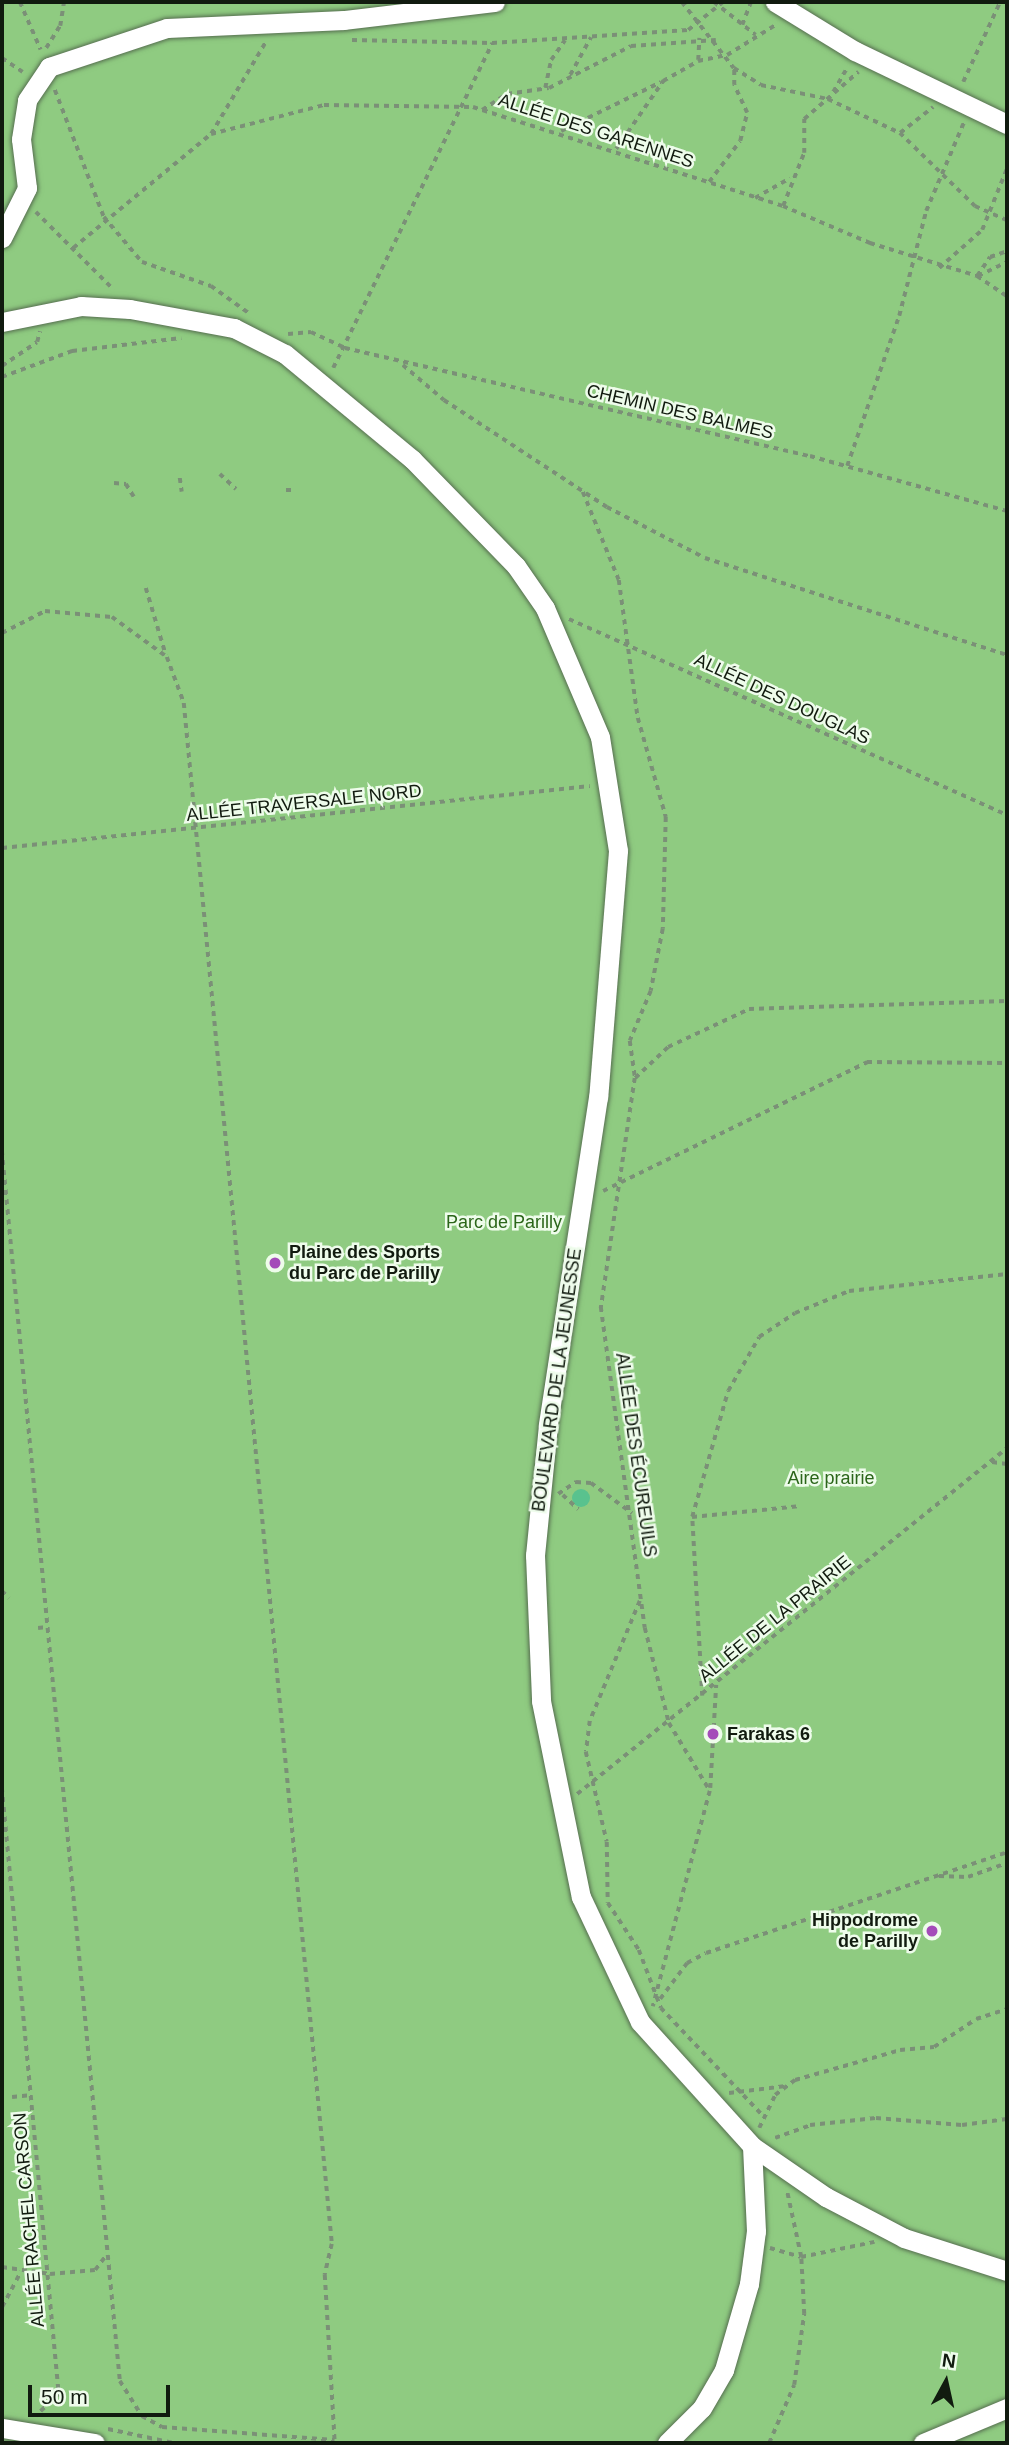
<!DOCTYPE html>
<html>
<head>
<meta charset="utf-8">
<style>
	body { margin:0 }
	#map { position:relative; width:1009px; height:2445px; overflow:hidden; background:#c4e0be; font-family:Helvetica,sans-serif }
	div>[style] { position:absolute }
	.green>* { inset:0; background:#8fcb81; transform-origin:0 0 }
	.building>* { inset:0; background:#59c28e }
	.round { border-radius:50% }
	.path>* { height:3.5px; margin-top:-1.75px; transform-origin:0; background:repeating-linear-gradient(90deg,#7b9077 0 5px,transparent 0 10px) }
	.roads { filter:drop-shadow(0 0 2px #566e50) drop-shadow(0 0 2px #566e50) }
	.minor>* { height:19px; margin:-9.5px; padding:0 9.5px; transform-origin:9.5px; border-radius:9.5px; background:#fff }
	.dots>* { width:19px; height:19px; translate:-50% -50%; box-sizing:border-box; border:4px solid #eefceb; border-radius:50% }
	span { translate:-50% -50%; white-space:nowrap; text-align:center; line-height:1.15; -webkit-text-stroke:5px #eefceb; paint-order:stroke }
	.street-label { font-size:18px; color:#111b0f }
	.park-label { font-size:18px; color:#2b661a }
	.poi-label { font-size:18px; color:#111b0f; font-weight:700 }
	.left { translate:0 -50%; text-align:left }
	.right { translate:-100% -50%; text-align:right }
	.frame { position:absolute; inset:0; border:4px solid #111b0f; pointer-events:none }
	.north { position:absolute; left:911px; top:2347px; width:70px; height:70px; -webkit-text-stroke:5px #eefceb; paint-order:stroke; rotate:8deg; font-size:19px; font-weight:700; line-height:28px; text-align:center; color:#111b0f }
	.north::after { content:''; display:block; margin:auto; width:24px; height:32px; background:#111b0f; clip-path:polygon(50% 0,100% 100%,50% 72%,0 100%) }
	.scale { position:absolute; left:28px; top:2385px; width:142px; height:32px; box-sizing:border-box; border:4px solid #111b0f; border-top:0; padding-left:9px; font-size:21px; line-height:24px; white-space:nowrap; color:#111b0f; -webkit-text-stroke:5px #eefceb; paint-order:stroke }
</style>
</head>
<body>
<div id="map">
	<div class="green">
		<div style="left:2px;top:2px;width:1005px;height:2441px"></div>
	</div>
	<div class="building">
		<div class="round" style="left:572px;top:1489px;width:18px;height:18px"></div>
	</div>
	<div class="path">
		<div style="left:20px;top:2px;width:52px;rotate:66.4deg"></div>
		<div style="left:682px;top:2px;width:84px;rotate:51.8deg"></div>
		<div style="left:734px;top:68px;width:32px;rotate:32deg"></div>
		<div style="left:761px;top:85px;width:68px;rotate:11.8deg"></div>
		<div style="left:828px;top:99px;width:80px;rotate:25.3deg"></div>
		<div style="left:900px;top:133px;width:105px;rotate:44.2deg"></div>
		<div style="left:975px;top:206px;width:35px;rotate:24deg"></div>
		<div style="left:714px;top:2px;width:53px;rotate:38.2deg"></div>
		<div style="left:742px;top:25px;width:25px;rotate:-69deg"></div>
		<div style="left:352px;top:40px;width:140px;rotate:1.2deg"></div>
		<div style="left:492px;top:43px;width:196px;rotate:-3.8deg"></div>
		<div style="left:688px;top:30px;width:45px;rotate:-38.7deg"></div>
		<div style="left:46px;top:48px;width:26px;rotate:-58deg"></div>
		<div style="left:60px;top:26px;width:24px;rotate:-81deg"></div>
		<div style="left:2px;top:58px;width:25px;rotate:34deg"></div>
		<div style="left:698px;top:60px;width:22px;rotate:-87deg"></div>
		<div style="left:570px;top:75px;width:43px;rotate:-61.1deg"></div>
		<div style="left:963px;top:82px;width:88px;rotate:-65.2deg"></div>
		<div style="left:545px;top:88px;width:29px;rotate:-78deg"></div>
		<div style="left:551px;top:60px;width:24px;rotate:-55deg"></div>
		<div style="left:55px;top:90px;width:136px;rotate:68.9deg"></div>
		<div style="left:104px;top:217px;width:59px;rotate:49.8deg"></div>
		<div style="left:142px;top:262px;width:73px;rotate:19.2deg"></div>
		<div style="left:211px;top:286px;width:48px;rotate:35.7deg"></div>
		<div style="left:833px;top:92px;width:28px;rotate:-60deg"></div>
		<div style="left:482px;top:110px;width:30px;rotate:-33deg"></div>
		<div style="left:507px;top:94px;width:42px;rotate:-8.1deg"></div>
		<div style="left:549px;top:88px;width:92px;rotate:-27.1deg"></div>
		<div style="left:631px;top:46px;width:85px;rotate:-4deg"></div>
		<div style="left:561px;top:131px;width:111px;rotate:-26.1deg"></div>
		<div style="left:900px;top:133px;width:42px;rotate:-38.2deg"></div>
		<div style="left:211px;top:134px;width:117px;rotate:-14.4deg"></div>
		<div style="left:324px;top:105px;width:149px;rotate:0.8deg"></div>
		<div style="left:473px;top:107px;width:325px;rotate:17.7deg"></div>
		<div style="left:783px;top:206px;width:95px;rotate:23deg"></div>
		<div style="left:870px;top:243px;width:112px;rotate:17.1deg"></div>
		<div style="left:977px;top:276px;width:36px;rotate:34deg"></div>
		<div style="left:616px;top:149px;width:83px;rotate:-55.3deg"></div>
		<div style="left:663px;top:81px;width:40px;rotate:-29.7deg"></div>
		<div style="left:698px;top:61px;width:30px;rotate:-12deg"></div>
		<div style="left:727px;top:55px;width:59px;rotate:-31.8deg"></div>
		<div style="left:709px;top:182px;width:51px;rotate:-52.9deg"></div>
		<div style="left:740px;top:141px;width:29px;rotate:-76deg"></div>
		<div style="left:747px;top:113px;width:31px;rotate:-115deg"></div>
		<div style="left:734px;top:85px;width:17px;rotate:-90deg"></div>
		<div style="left:755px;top:198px;width:40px;rotate:-29.7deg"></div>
		<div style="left:783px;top:206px;width:57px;rotate:-68.4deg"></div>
		<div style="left:804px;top:153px;width:34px;rotate:-90deg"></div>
		<div style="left:804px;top:119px;width:72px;rotate:-41deg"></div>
		<div style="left:36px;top:212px;width:110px;rotate:45deg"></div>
		<div style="left:73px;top:248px;width:179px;rotate:-39.6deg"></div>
		<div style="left:211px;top:134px;width:106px;rotate:-59.3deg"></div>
		<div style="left:939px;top:268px;width:57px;rotate:-41.5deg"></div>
		<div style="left:982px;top:230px;width:67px;rotate:-68deg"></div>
		<div style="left:977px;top:276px;width:23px;rotate:-56deg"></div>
		<div style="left:990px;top:257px;width:18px;rotate:-19deg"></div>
		<div style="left:978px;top:276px;width:32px;rotate:-26deg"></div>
		<div style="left:288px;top:334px;width:23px;rotate:-5deg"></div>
		<div style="left:311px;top:332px;width:38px;rotate:25deg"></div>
		<div style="left:345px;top:348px;width:477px;rotate:13.1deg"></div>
		<div style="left:810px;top:456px;width:205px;rotate:15.6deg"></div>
		<div style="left:403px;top:365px;width:54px;rotate:40.5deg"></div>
		<div style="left:444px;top:400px;width:195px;rotate:33.3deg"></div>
		<div style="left:607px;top:507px;width:110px;rotate:27.5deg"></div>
		<div style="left:705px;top:558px;width:317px;rotate:17.8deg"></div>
		<div style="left:2px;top:366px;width:42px;rotate:-34.4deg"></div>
		<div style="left:37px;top:342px;width:11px;rotate:-75deg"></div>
		<div style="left:333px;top:368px;width:362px;rotate:-63.9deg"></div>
		<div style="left:2px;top:377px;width:75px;rotate:-20.4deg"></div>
		<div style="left:72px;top:351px;width:110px;rotate:-6.8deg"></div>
		<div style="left:847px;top:466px;width:159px;rotate:-70.9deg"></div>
		<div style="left:899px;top:316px;width:108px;rotate:-75.6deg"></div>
		<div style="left:926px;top:211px;width:97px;rotate:-66.9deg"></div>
		<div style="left:220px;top:474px;width:22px;rotate:43deg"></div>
		<div style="left:180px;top:478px;width:14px;rotate:82deg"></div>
		<div style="left:114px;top:483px;width:12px;rotate:5deg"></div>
		<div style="left:126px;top:484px;width:15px;rotate:58deg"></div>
		<div style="left:286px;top:490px;width:7px"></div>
		<div style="left:583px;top:492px;width:95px;rotate:67.8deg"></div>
		<div style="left:619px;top:580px;width:139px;rotate:82.2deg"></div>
		<div style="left:638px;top:718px;width:103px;rotate:74.2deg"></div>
		<div style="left:666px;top:817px;width:112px;rotate:91.5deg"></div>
		<div style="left:663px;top:929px;width:63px;rotate:101deg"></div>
		<div style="left:651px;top:991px;width:54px;rotate:112.8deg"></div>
		<div style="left:630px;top:1041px;width:37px;rotate:82deg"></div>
		<div style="left:635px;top:1078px;width:232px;rotate:98.4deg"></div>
		<div style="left:601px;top:1307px;width:324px;rotate:82.2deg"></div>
		<div style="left:645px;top:1628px;width:98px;rotate:75.8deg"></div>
		<div style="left:669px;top:1723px;width:79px;rotate:58.9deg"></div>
		<div style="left:710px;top:1791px;width:223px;rotate:104.8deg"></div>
		<div style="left:146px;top:588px;width:70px;rotate:73.4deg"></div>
		<div style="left:569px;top:619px;width:480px;rotate:24.1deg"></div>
		<div style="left:2px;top:633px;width:48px;rotate:-27.1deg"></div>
		<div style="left:45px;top:611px;width:67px;rotate:5.1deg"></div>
		<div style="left:112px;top:617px;width:68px;rotate:36deg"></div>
		<div style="left:167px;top:657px;width:49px;rotate:69.7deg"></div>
		<div style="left:184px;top:703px;width:1548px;rotate:84.51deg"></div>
		<div style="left:332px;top:2244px;width:32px;rotate:103deg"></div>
		<div style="left:325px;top:2275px;width:168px;rotate:86.6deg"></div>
		<div style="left:2px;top:848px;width:591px;rotate:-6.02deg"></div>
		<div style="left:635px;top:1078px;width:45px;rotate:-43.2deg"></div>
		<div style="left:668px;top:1047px;width:89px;rotate:-25.1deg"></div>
		<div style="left:749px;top:1009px;width:258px;rotate:-1.8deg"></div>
		<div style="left:2px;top:1150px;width:1237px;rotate:84.52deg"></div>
		<div style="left:120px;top:2381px;width:41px;rotate:57.8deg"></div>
		<div style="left:142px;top:2416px;width:23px;rotate:29deg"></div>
		<div style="left:162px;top:2427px;width:173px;rotate:4.3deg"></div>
		<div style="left:603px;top:1191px;width:294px;rotate:-26deg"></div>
		<div style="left:867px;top:1062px;width:140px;rotate:0.4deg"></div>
		<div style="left:992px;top:1462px;width:15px;rotate:8deg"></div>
		<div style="left:558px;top:1494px;width:22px;rotate:-34deg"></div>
		<div style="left:576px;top:1482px;width:15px;rotate:4deg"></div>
		<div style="left:591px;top:1483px;width:51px;rotate:36.2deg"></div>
		<div style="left:563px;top:1495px;width:21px;rotate:43deg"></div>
		<div style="left:692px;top:1517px;width:109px;rotate:-5.8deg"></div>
		<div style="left:2px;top:1591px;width:10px;rotate:45deg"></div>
		<div style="left:640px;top:1601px;width:130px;rotate:112.6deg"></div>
		<div style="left:590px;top:1721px;width:31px;rotate:97deg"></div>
		<div style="left:586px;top:1752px;width:92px;rotate:76.9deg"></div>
		<div style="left:607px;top:1842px;width:61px;rotate:89.1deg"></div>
		<div style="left:608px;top:1903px;width:56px;rotate:56.6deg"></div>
		<div style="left:639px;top:1950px;width:62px;rotate:69.2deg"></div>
		<div style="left:661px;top:2008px;width:149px;rotate:46.6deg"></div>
		<div style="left:38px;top:1628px;width:9px;rotate:-6deg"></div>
		<div style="left:702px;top:1696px;width:179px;rotate:-93.2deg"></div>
		<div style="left:692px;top:1517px;width:131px;rotate:-74.1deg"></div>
		<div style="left:728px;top:1391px;width:62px;rotate:-60.1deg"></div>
		<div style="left:759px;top:1337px;width:43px;rotate:-33.7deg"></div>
		<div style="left:795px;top:1313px;width:58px;rotate:-22.2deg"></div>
		<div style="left:849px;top:1291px;width:159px;rotate:-6.1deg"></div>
		<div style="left:2px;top:1787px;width:610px;rotate:84.64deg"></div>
		<div style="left:59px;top:2394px;width:32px;rotate:136deg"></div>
		<div style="left:710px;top:1788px;width:103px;rotate:-86.7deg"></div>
		<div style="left:577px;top:1794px;width:552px;rotate:-38.82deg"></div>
		<div style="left:939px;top:1876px;width:29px;rotate:2deg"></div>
		<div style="left:968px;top:1877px;width:41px;rotate:-19.7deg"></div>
		<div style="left:660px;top:1999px;width:45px;rotate:-53.1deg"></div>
		<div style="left:687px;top:1963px;width:21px;rotate:-28deg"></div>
		<div style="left:706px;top:1953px;width:317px;rotate:-18.5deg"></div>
		<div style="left:729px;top:2093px;width:57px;rotate:-7deg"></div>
		<div style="left:12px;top:2097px;width:20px;rotate:-6deg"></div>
		<div style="left:759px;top:2128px;width:37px;rotate:-64deg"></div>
		<div style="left:775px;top:2095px;width:25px;rotate:-37deg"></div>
		<div style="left:795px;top:2080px;width:109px;rotate:-15.9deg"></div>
		<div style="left:900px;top:2050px;width:34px;rotate:-5deg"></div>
		<div style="left:934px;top:2047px;width:50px;rotate:-33.7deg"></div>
		<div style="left:976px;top:2019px;width:33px;rotate:-18deg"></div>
		<div style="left:775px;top:2138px;width:37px;rotate:-20deg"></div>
		<div style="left:810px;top:2125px;width:66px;rotate:-6.1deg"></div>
		<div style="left:876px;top:2118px;width:86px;rotate:4.7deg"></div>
		<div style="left:962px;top:2125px;width:45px;rotate:-7.6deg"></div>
		<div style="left:770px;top:2248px;width:32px;rotate:16deg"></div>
		<div style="left:801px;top:2257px;width:75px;rotate:-11.6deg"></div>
		<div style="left:2px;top:2267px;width:49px;rotate:8.3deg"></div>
		<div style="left:50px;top:2274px;width:45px;rotate:-5.1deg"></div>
		<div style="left:95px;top:2270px;width:20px;rotate:-53deg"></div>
		<div style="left:2px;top:2307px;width:40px;rotate:-62deg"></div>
		<div style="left:108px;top:2429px;width:67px;rotate:12deg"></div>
		<div style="left:769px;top:2443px;width:63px;rotate:-66.7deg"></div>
		<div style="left:794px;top:2385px;width:72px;rotate:-82deg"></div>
		<div style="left:804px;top:2314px;width:57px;rotate:-93deg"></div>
		<div style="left:801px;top:2257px;width:66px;rotate:-102.2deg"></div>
	</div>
	<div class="roads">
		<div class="minor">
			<div style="left:775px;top:2px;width:94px;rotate:31.5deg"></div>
			<div style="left:855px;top:51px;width:169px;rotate:25.7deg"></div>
			<div style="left:2px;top:238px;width:56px;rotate:-63.4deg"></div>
			<div style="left:27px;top:188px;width:49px;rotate:-97deg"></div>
			<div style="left:21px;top:139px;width:39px;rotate:-81deg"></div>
			<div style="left:27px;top:100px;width:40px;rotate:-56deg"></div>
			<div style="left:49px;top:67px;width:124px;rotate:-18.3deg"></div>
			<div style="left:167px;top:28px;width:177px;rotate:-2.6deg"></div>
			<div style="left:344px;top:20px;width:152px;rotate:-6.8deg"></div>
			<div style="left:2px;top:322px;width:81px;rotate:-11.4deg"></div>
			<div style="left:81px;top:306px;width:49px;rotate:3.5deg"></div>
			<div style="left:130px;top:309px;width:106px;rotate:10.4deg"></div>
			<div style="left:234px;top:328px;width:57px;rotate:27deg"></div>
			<div style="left:285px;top:354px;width:165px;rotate:39.6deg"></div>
			<div style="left:412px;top:459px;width:149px;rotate:45.8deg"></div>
			<div style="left:516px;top:566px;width:51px;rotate:55.4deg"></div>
			<div style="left:545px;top:608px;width:140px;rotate:66.9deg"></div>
			<div style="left:600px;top:737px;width:115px;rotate:81deg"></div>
			<div style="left:618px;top:851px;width:247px;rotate:94.6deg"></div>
			<div style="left:598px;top:1097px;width:332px;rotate:98.7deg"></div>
			<div style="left:548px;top:1425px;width:131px;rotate:95.7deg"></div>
			<div style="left:535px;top:1555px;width:146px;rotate:87.6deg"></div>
			<div style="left:541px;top:1701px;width:200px;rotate:78.5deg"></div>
			<div style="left:581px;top:1897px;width:138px;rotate:64.7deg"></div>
			<div style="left:640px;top:2022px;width:167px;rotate:47.9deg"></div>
			<div style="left:752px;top:2146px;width:90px;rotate:34.6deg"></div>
			<div style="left:826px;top:2197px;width:88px;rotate:27.7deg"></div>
			<div style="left:904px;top:2238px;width:108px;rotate:17.8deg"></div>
			<div style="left:2px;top:2428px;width:94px;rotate:9.2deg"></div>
			<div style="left:667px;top:2443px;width:49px;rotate:-45deg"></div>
			<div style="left:702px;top:2408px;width:44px;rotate:-59.9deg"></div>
			<div style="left:724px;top:2370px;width:90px;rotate:-73.8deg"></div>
			<div style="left:749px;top:2284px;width:53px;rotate:-82.5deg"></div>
			<div style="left:756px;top:2231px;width:85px;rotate:-92.7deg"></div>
			<div style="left:923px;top:2443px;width:91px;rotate:-22.6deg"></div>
		</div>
	</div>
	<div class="dots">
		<div style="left:275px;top:1263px;background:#a44cb9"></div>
		<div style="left:713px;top:1734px;background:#a44cb9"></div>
		<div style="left:932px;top:1931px;background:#a44cb9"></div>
	</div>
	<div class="street-label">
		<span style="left:596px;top:131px;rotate:18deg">ALLÉE DES GARENNES</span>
		<span style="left:680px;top:412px;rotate:13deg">CHEMIN DES BALMES</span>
		<span style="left:782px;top:699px;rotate:25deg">ALLÉE DES DOUGLAS</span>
		<span style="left:304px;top:803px;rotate:-6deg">ALLÉE TRAVERSALE NORD</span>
		<span style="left:557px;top:1380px;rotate:-82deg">BOULEVARD DE LA JEUNESSE</span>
		<span style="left:636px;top:1455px;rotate:82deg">ALLÉE DES ÉCUREUILS</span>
		<span style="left:775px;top:1619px;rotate:-39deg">ALLÉE DE LA PRAIRIE</span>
		<span style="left:29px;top:2220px;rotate:-95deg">ALLÉE RACHEL CARSON</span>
	</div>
	<div class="park-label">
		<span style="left:504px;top:1222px">Parc de Parilly</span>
		<span style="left:831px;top:1478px">Aire prairie</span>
	</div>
	<div class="poi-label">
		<span class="left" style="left:289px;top:1263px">Plaine des Sports<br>du Parc de Parilly</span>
		<span class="left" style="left:727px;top:1734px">Farakas 6</span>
		<span class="right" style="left:918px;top:1931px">Hippodrome<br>de Parilly</span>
	</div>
	<div class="frame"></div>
	<div class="north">N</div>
	<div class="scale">50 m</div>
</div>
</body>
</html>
